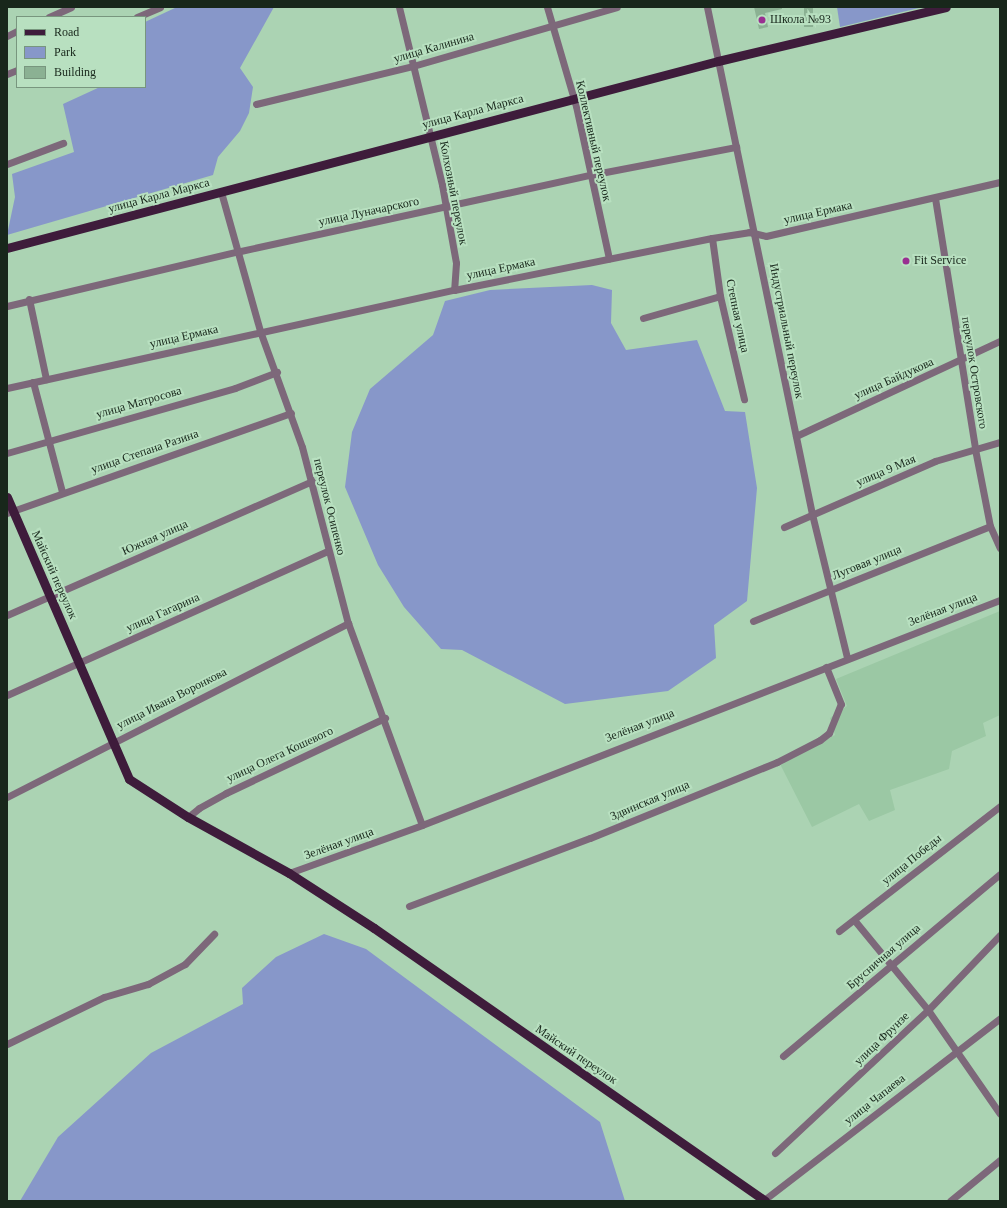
<!DOCTYPE html>
<html>
<head>
<meta charset="utf-8">
<style>
	body { margin:0 }
	#map { position:relative; width:1007px; height:1208px; overflow:hidden; background:#abd3b3; font-family:"Times New Roman",serif }
	div>[style] { position:absolute }
	.built>* { inset:0; background:#9bc8a4 }
	.green>* { inset:0; background:#8797c9 }
	.building>* { inset:0; background:#8bb193; transform-origin:0 0 }
	.minor>* { height:7px; margin:-3.5px; padding:0 3.5px; transform-origin:3.5px; border-radius:3.5px; background:#7d687a }
	.major>* { height:9px; margin:-4.5px; padding:0 4.5px; transform-origin:4.5px; border-radius:4.5px; background:#3e1c3b }
	.dots>* { width:11px; height:11px; translate:-50% -50%; box-sizing:border-box; border:2px solid #b8e0c0; border-radius:50% }
	span { translate:-50% -50%; white-space:nowrap; text-align:center; line-height:1.15; -webkit-text-stroke:4px #b8e0c0; paint-order:stroke }
	.poi-label { font-size:12px; color:#18271b }
	.left { translate:0 -50%; text-align:left }
	.street-label { font-size:12px; color:#18271b }
	.frame { position:absolute; inset:0; border:8px solid #18271b; pointer-events:none }
	.legend { position:absolute; left:16px; top:16px; width:130px; height:72px; box-sizing:border-box; background:#b8e0c0; border:1px solid #78967e; margin:0; padding:5px 7px; list-style:none; font-size:12px; color:#18271b }
	.legend li { display:flex; align-items:center; gap:8px; height:20px }
	.legend b { width:20px; border:1px solid #78967e }
</style>
</head>
<body>
<div id="map">
	<div class="built">
		<div style="clip-path:polygon(1000px 611px,1000px 715px,983px 723px,986px 736px,952px 751px,949px 769px,890px 790px,895px 810px,869px 821px,859px 804px,812px 827px,780px 764px,835px 735px,830px 718px,847px 706px,836px 679px)"></div>
	</div>
	<div class="green">
		<div style="clip-path:polygon(177px 7px,274px 7px,240px 68px,253px 87px,249px 113px,240px 131px,218px 157px,213px 175px,7px 235px,15px 197px,12px 174px,74px 152px,63px 104px,100px 87px,145px 87px,145px 22px)"></div>
		<div style="clip-path:polygon(837px 7px,923px 7px,840px 27px)"></div>
		<div style="clip-path:polygon(592px 285px,612px 290px,611px 323px,626px 350px,697px 340px,725px 411px,745px 412px,757px 488px,747px 601px,714px 625px,716px 658px,668px 691px,565px 704px,462px 650px,441px 649px,404px 607px,378px 565px,345px 487px,352px 432px,370px 389px,433px 335px,445px 301px,490px 290px)"></div>
		<div style="clip-path:polygon(324px 934px,366px 949px,600px 1122px,625px 1201px,20px 1201px,58px 1137px,151px 1053px,243px 1004px,242px 988px,276px 957px)"></div>
	</div>
	<div class="building">
		<div style="clip-path:polygon(754px 7px,782px 7px,782px 9px,765px 13px,768px 27px,759px 29px)"></div>
		<div style="left:804px;top:7px;width:9px;height:20px"></div>
	</div>
	<div class="minor">
		<div style="left:399px;top:7px;width:183px;rotate:76.4deg"></div>
		<div style="left:442px;top:185px;width:79px;rotate:79.8deg"></div>
		<div style="left:456px;top:263px;width:27px;rotate:94deg"></div>
		<div style="left:547px;top:7px;width:103px;rotate:73.7deg"></div>
		<div style="left:576px;top:106px;width:156px;rotate:77.8deg"></div>
		<div style="left:707px;top:7px;width:518px;rotate:78.3deg"></div>
		<div style="left:812px;top:514px;width:148px;rotate:76.3deg"></div>
		<div style="left:49px;top:17px;width:24px;rotate:-24deg"></div>
		<div style="left:137px;top:17px;width:25px;rotate:-23deg"></div>
		<div style="left:7px;top:36px;width:11px;rotate:-27deg"></div>
		<div style="left:7px;top:74px;width:11px;rotate:-22deg"></div>
		<div style="left:256px;top:104px;width:162px;rotate:-13.6deg"></div>
		<div style="left:413px;top:66px;width:212px;rotate:-16.1deg"></div>
		<div style="left:7px;top:164px;width:60px;rotate:-20.6deg"></div>
		<div style="left:221px;top:192px;width:144px;rotate:74.3deg"></div>
		<div style="left:260px;top:331px;width:123px;rotate:70.1deg"></div>
		<div style="left:302px;top:447px;width:182px;rotate:75.4deg"></div>
		<div style="left:348px;top:623px;width:215px;rotate:69.9deg"></div>
		<div style="left:935px;top:198px;width:254px;rotate:80.9deg"></div>
		<div style="left:975px;top:449px;width:78px;rotate:79deg"></div>
		<div style="left:990px;top:526px;width:24px;rotate:66deg"></div>
		<div style="left:712px;top:238px;width:59px;rotate:82.1deg"></div>
		<div style="left:720px;top:296px;width:106px;rotate:76.9deg"></div>
		<div style="left:29px;top:299px;width:82px;rotate:78deg"></div>
		<div style="left:7px;top:306px;width:235px;rotate:-13.3deg"></div>
		<div style="left:236px;top:252px;width:362px;rotate:-12.3deg"></div>
		<div style="left:590px;top:175px;width:149px;rotate:-10.9deg"></div>
		<div style="left:643px;top:318px;width:80px;rotate:-15.9deg"></div>
		<div style="left:33px;top:382px;width:114px;rotate:75.2deg"></div>
		<div style="left:7px;top:388px;width:458px;rotate:-12.4deg"></div>
		<div style="left:454px;top:290px;width:263px;rotate:-11.4deg"></div>
		<div style="left:712px;top:238px;width:37px;rotate:-9deg"></div>
		<div style="left:749px;top:232px;width:17px;rotate:13deg"></div>
		<div style="left:766px;top:236px;width:240px;rotate:-13deg"></div>
		<div style="left:796px;top:436px;width:225px;rotate:-25deg"></div>
		<div style="left:7px;top:453px;width:237px;rotate:-15.9deg"></div>
		<div style="left:235px;top:388px;width:45px;rotate:-20.9deg"></div>
		<div style="left:7px;top:513px;width:301px;rotate:-19.4deg"></div>
		<div style="left:784px;top:527px;width:165px;rotate:-23.6deg"></div>
		<div style="left:935px;top:461px;width:68px;rotate:-16.3deg"></div>
		<div style="left:7px;top:615px;width:333px;rotate:-23.7deg"></div>
		<div style="left:753px;top:621px;width:255px;rotate:-21.8deg"></div>
		<div style="left:7px;top:695px;width:352px;rotate:-24.2deg"></div>
		<div style="left:7px;top:797px;width:383px;rotate:-27deg"></div>
		<div style="left:188px;top:817px;width:14px;rotate:-39deg"></div>
		<div style="left:199px;top:808px;width:31px;rotate:-29deg"></div>
		<div style="left:226px;top:793px;width:176px;rotate:-25.3deg"></div>
		<div style="left:289px;top:873px;width:141px;rotate:-19.8deg"></div>
		<div style="left:422px;top:825px;width:620px;rotate:-21.27deg"></div>
		<div style="left:409px;top:906px;width:193px;rotate:-20.6deg"></div>
		<div style="left:590px;top:838px;width:202px;rotate:-22.1deg"></div>
		<div style="left:777px;top:762px;width:48px;rotate:-27.1deg"></div>
		<div style="left:820px;top:740px;width:11px;rotate:-38deg"></div>
		<div style="left:829px;top:733px;width:31px;rotate:-68deg"></div>
		<div style="left:841px;top:704px;width:40px;rotate:-112deg"></div>
		<div style="left:855px;top:921px;width:115px;rotate:50.6deg"></div>
		<div style="left:928px;top:1010px;width:126px;rotate:55.3deg"></div>
		<div style="left:839px;top:931px;width:204px;rotate:-37.8deg"></div>
		<div style="left:7px;top:1044px;width:108px;rotate:-25.9deg"></div>
		<div style="left:104px;top:997px;width:46px;rotate:-16.5deg"></div>
		<div style="left:148px;top:984px;width:42px;rotate:-28.4deg"></div>
		<div style="left:185px;top:964px;width:42px;rotate:-46deg"></div>
		<div style="left:783px;top:1056px;width:283px;rotate:-40deg"></div>
		<div style="left:775px;top:1153px;width:209px;rotate:-43.1deg"></div>
		<div style="left:928px;top:1010px;width:104px;rotate:-46.2deg"></div>
		<div style="left:764px;top:1200px;width:298px;rotate:-37.6deg"></div>
		<div style="left:950px;top:1201px;width:65px;rotate:-39.4deg"></div>
	</div>
	<div class="major">
		<div style="left:7px;top:248px;width:735px;rotate:-14.74deg"></div>
		<div style="left:718px;top:61px;width:234px;rotate:-13.3deg"></div>
		<div style="left:7px;top:497px;width:307px;rotate:66.6deg"></div>
		<div style="left:129px;top:779px;width:70px;rotate:32.8deg"></div>
		<div style="left:188px;top:817px;width:115px;rotate:29deg"></div>
		<div style="left:289px;top:873px;width:101px;rotate:32.9deg"></div>
		<div style="left:374px;top:928px;width:477px;rotate:34.9deg"></div>
	</div>
	<div class="dots">
		<div style="left:762px;top:20px;background:#992f91"></div>
		<div style="left:906px;top:261px;background:#992f91"></div>
	</div>
	<div class="poi-label">
		<span class="left" style="left:770px;top:20px">Школа №93</span>
		<span class="left" style="left:914px;top:261px">Fit Service</span>
	</div>
	<div class="street-label">
		<span style="left:434px;top:48px;rotate:-16deg">улица Калинина</span>
		<span style="left:473px;top:112px;rotate:-15deg">улица Карла Маркса</span>
		<span style="left:593px;top:141px;rotate:77deg">Коллективный переулок</span>
		<span style="left:453px;top:193px;rotate:79deg">Колхозный переулок</span>
		<span style="left:159px;top:196px;rotate:-15deg">улица Карла Маркса</span>
		<span style="left:369px;top:212px;rotate:-12deg">улица Луначарского</span>
		<span style="left:818px;top:213px;rotate:-13deg">улица Ермака</span>
		<span style="left:501px;top:269px;rotate:-12deg">улица Ермака</span>
		<span style="left:737px;top:316px;rotate:78deg">Степная улица</span>
		<span style="left:786px;top:331px;rotate:79deg">Индустриальный переулок</span>
		<span style="left:184px;top:337px;rotate:-13deg">улица Ермака</span>
		<span style="left:974px;top:373px;rotate:81deg">переулок Островского</span>
		<span style="left:894px;top:379px;rotate:-24deg">улица Байдукова</span>
		<span style="left:139px;top:403px;rotate:-16deg">улица Матросова</span>
		<span style="left:145px;top:452px;rotate:-19deg">улица Степана Разина</span>
		<span style="left:886px;top:471px;rotate:-23deg">улица 9 Мая</span>
		<span style="left:329px;top:507px;rotate:76deg">переулок Осипенко</span>
		<span style="left:155px;top:538px;rotate:-24deg">Южная улица</span>
		<span style="left:867px;top:563px;rotate:-22deg">Луговая улица</span>
		<span style="left:54px;top:575px;rotate:66deg">Майский переулок</span>
		<span style="left:943px;top:610px;rotate:-21deg">Зелёная улица</span>
		<span style="left:163px;top:613px;rotate:-24deg">улица Гагарина</span>
		<span style="left:172px;top:699px;rotate:-27deg">улица Ивана Воронкова</span>
		<span style="left:640px;top:726px;rotate:-21deg">Зелёная улица</span>
		<span style="left:280px;top:755px;rotate:-25deg">улица Олега Кошевого</span>
		<span style="left:650px;top:801px;rotate:-23deg">Здвинская улица</span>
		<span style="left:339px;top:844px;rotate:-20deg">Зелёная улица</span>
		<span style="left:912px;top:860px;rotate:-39deg">улица Победы</span>
		<span style="left:884px;top:957px;rotate:-41deg">Брусничная улица</span>
		<span style="left:882px;top:1039px;rotate:-44deg">улица Фрунзе</span>
		<span style="left:576px;top:1055px;rotate:34deg">Майский переулок</span>
		<span style="left:875px;top:1100px;rotate:-38deg">улица Чапаева</span>
	</div>
	<div class="frame"></div>
	<ul class="legend">
	<li><b style="height:5px;background:#3e1c3b"></b>Road</li>
	<li><b style="height:11px;background:#8797c9"></b>Park</li>
	<li><b style="height:11px;background:#8bb193"></b>Building</li>
	</ul>
</div>
</body>
</html>
